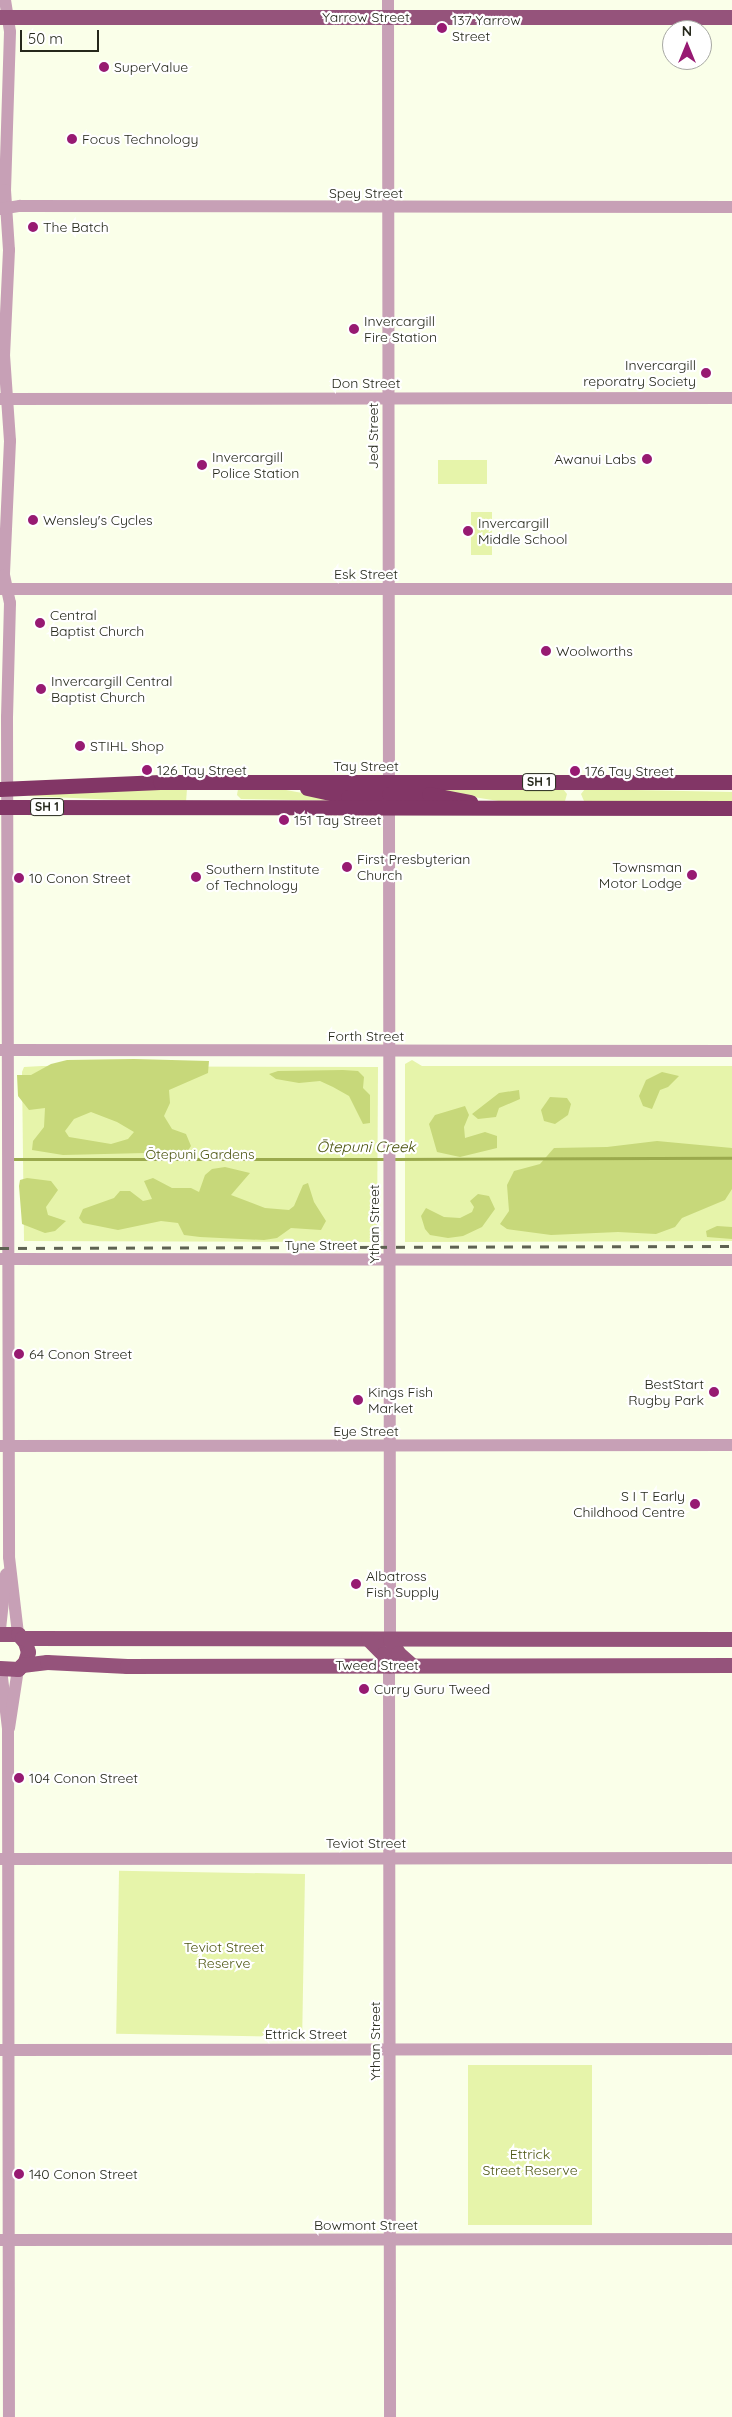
<!DOCTYPE html>
<html>
<head>
<meta charset="utf-8">
<style>
	body { margin:0 }
	#map { position:relative; width:732px; height:2417px; overflow:hidden; background:#faffe9; font-family:Quicksand,sans-serif }
	div>[style] { position:absolute }
	.green>* { inset:0; background:#e6f4aa; transform-origin:0 0 }
	.forest>* { inset:0; background:#c7d87a }
	.stream>* { height:3px; margin:-1.5px; padding:0 1.5px; transform-origin:1.5px; border-radius:1.5px; background:#9baa4d }
	.minor>* { height:12px; margin:-6px; padding:0 6px; transform-origin:6px; border-radius:6px; background:#c7a0b6 }
	.major>* { height:15px; margin:-7.5px; padding:0 7.5px; transform-origin:7.5px; border-radius:7.5px; background:#95537b }
	.highway>* { height:15px; margin:-7.5px; padding:0 7.5px; transform-origin:7.5px; border-radius:7.5px; background:#823666 }
	.rail>* { height:3px; margin-top:-1.5px; transform-origin:0; background:repeating-linear-gradient(90deg,#5e6252 0 9px,transparent 0 18px) }
	.dots>* { width:14px; height:14px; translate:-50% -50%; box-sizing:border-box; border:2px solid #fff; border-radius:50% }
	span { translate:-50% -50%; white-space:nowrap; text-align:center; line-height:1.15; -webkit-text-stroke:4.5px #fff; paint-order:stroke }
	.shield-label span { padding:1px 4px; background:#fff; border:1px solid; border-radius:4px; -webkit-text-stroke-width:0 }
	.shield-label { font-size:12px; color:#25281b; font-weight:700 }
	.street-label { font-size:14px; color:#25281b }
	.poi-label { font-size:14px; color:#25281b }
	.left { translate:0 -50%; text-align:left }
	.right { translate:-100% -50%; text-align:right }
	.park-label { font-size:14px; color:#4e5713 }
	.water-label { font-size:15px; color:#48510b; font-style:italic }
	.north { position:absolute; left:662px; top:20px; width:50px; height:50px; box-sizing:border-box; background:#fff; border:1px solid #a8a9a4; border-radius:50%; rotate:0deg; font-size:14px; font-weight:700; line-height:20px; text-align:center; color:#25281b }
	.north::after { content:''; display:block; margin:auto; width:18px; height:22px; background:#971a72; clip-path:polygon(50% 0,100% 100%,50% 72%,0 100%) }
	.scale { position:absolute; left:20px; top:30px; width:79px; height:22px; box-sizing:border-box; border:2px solid #25281b; border-top:0; padding-left:6px; font-size:15px; line-height:18px; white-space:nowrap; color:#25281b; -webkit-text-stroke:4px #fff; paint-order:stroke }
</style>
</head>
<body>
<div id="map">
	<div class="green">
		<div style="left:438px;top:460px;width:49px;height:24px"></div>
		<div style="left:471px;top:512px;width:21px;height:43px"></div>
		<div style="clip-path:polygon(187px 788px,186px 803px,28px 796px,32px 794px)"></div>
		<div style="clip-path:polygon(275px 788px,286px 790px,346px 801px,241px 799px,237px 795px,238px 789px)"></div>
		<div style="clip-path:polygon(423px 789px,563px 789px,567px 794px,565px 801px,505px 802px)"></div>
		<div style="clip-path:polygon(585px 789px,732px 792px,732px 802px,584px 801px,581px 794px)"></div>
		<div style="clip-path:polygon(412px 1060px,422px 1066px,732px 1066px,732px 1241px,405px 1242px,405px 1064px)"></div>
		<div style="clip-path:polygon(42px 1066px,378px 1067px,377px 1242px,24px 1241px,22px 1072px,24px 1067px)"></div>
		<div style="left:305px;top:1874px;width:163px;height:186px;rotate:91deg"></div>
		<div style="left:468px;top:2065px;width:124px;height:160px"></div>
	</div>
	<div class="forest">
		<div style="clip-path:polygon(evenodd,134px 1059px,209px 1061px,208px 1073px,169px 1090px,170px 1103px,164px 1116px,172px 1129px,186px 1134px,191px 1146px,187px 1152px,63px 1155px,32px 1150px,33px 1141px,44px 1127px,45px 1108px,29px 1110px,18px 1096px,17px 1075px,31px 1075px,51px 1064px,67px 1060px,134px 1059px,91px 1112px,117px 1122px,134px 1132px,128px 1139px,111px 1144px,69px 1137px,65px 1131px,74px 1119px,91px 1112px)"></div>
		<div style="clip-path:polygon(343px 1070px,358px 1071px,364px 1077px,363px 1088px,370px 1095px,370px 1123px,363px 1124px,349px 1096px,333px 1087px,320px 1081px,299px 1083px,276px 1079px,269px 1074px,278px 1071px)"></div>
		<div style="clip-path:polygon(662px 1072px,679px 1076px,668px 1087px,660px 1090px,652px 1109px,643px 1106px,639px 1096px,646px 1080px)"></div>
		<div style="clip-path:polygon(519px 1090px,520px 1099px,499px 1108px,496px 1117px,478px 1119px,472px 1114px,499px 1093px)"></div>
		<div style="clip-path:polygon(550px 1097px,567px 1098px,571px 1104px,568px 1115px,555px 1124px,544px 1121px,541px 1110px)"></div>
		<div style="clip-path:polygon(465px 1106px,469px 1115px,464px 1127px,465px 1138px,485px 1132px,497px 1136px,497px 1148px,460px 1157px,437px 1152px,429px 1124px,435px 1115px)"></div>
		<div style="clip-path:polygon(657px 1141px,732px 1148px,732px 1189px,725px 1200px,682px 1218px,675px 1227px,656px 1234px,618px 1232px,551px 1235px,507px 1229px,500px 1224px,509px 1211px,507px 1185px,514px 1171px,540px 1164px,554px 1148px,607px 1147px)"></div>
		<div style="clip-path:polygon(225px 1167px,250px 1173px,231px 1195px,265px 1208px,289px 1210px,294px 1206px,303px 1185px,308px 1183px,314px 1202px,326px 1221px,321px 1230px,291px 1228px,277px 1238px,264px 1240px,200px 1237px,184px 1235px,178px 1223px,161px 1221px,118px 1230px,83px 1223px,79px 1218px,83px 1209px,114px 1198px,120px 1191px,130px 1191px,143px 1201px,152px 1199px,144px 1181px,153px 1178px,172px 1188px,191px 1188px,199px 1192px,205px 1175px,212px 1169px)"></div>
		<div style="clip-path:polygon(27px 1178px,51px 1181px,58px 1190px,46px 1207px,48px 1215px,66px 1221px,55px 1231px,45px 1233px,22px 1224px,19px 1186px,20px 1180px)"></div>
		<div style="clip-path:polygon(478px 1194px,489px 1196px,495px 1209px,482px 1227px,463px 1236px,448px 1238px,430px 1235px,425px 1229px,421px 1216px,426px 1208px,444px 1217px,460px 1218px,472px 1212px,474px 1207px,470px 1201px)"></div>
		<div style="clip-path:polygon(717px 1226px,732px 1227px,732px 1239px,707px 1237px,706px 1231px)"></div>
	</div>
	<div class="stream">
		<div style="left:10px;top:1159px;width:376px"></div>
		<div style="left:393px;top:1159px;width:339px;rotate:-0.2deg"></div>
	</div>
	<div class="minor">
		<div style="left:5px;top:0;width:32px;rotate:81deg"></div>
		<div style="left:10px;top:32px;width:158px;rotate:91.8deg"></div>
		<div style="left:5px;top:190px;width:60px;rotate:86.2deg"></div>
		<div style="left:9px;top:250px;width:105px;rotate:92.7deg"></div>
		<div style="left:4px;top:355px;width:86px;rotate:86deg"></div>
		<div style="left:10px;top:441px;width:134px;rotate:92.6deg"></div>
		<div style="left:4px;top:575px;width:29px;rotate:78deg"></div>
		<div style="left:10px;top:603px;width:114px;rotate:91.5deg"></div>
		<div style="left:7px;top:717px;width:840px;rotate:89.86deg"></div>
		<div style="left:9px;top:1557px;width:78px;rotate:83.3deg"></div>
		<div style="left:388px;top:0;width:1639px;rotate:89.93deg"></div>
		<div style="left:0;top:209px;width:20px;rotate:-9deg"></div>
		<div style="left:20px;top:206px;width:712px;rotate:0.08deg"></div>
		<div style="left:0;top:399px;width:732px;rotate:-0.08deg"></div>
		<div style="left:0;top:589px;width:732px"></div>
		<div style="left:0;top:1050px;width:732px;rotate:0.08deg"></div>
		<div style="left:0;top:1259px;width:732px;rotate:0.08deg"></div>
		<div style="left:0;top:1446px;width:732px;rotate:-0.08deg"></div>
		<div style="left:0;top:1629px;width:55px;rotate:-83.8deg"></div>
		<div style="left:389px;top:1665px;width:752px;rotate:89.92deg"></div>
		<div style="left:1px;top:1669px;width:60px;rotate:83.3deg"></div>
		<div style="left:8px;top:1729px;width:688px;rotate:89.92deg"></div>
		<div style="left:9px;top:1728px;width:60px;rotate:-81.3deg"></div>
		<div style="left:0;top:1859px;width:732px;rotate:-0.08deg"></div>
		<div style="left:0;top:2050px;width:732px;rotate:-0.08deg"></div>
		<div style="left:0;top:2240px;width:732px;rotate:-0.08deg"></div>
	</div>
	<div class="major">
		<div style="left:0;top:17px;width:732px"></div>
		<div style="left:0;top:1634px;width:18px"></div>
		<div style="left:18px;top:1634px;width:11px;rotate:49deg"></div>
		<div style="left:25px;top:1642px;width:10px;rotate:73deg"></div>
		<div style="left:28px;top:1652px;width:10px;rotate:107deg"></div>
		<div style="left:25px;top:1662px;width:10px;rotate:135deg"></div>
		<div style="left:18px;top:1669px;width:18px;rotate:-177deg"></div>
		<div style="left:22px;top:1638px;width:710px;rotate:0.08deg"></div>
		<div style="left:368px;top:1639px;width:21px;rotate:45deg"></div>
		<div style="left:383px;top:1654px;width:13px;rotate:61deg"></div>
		<div style="left:390px;top:1639px;width:16px;rotate:60deg"></div>
		<div style="left:398px;top:1653px;width:18px;rotate:41deg"></div>
		<div style="left:22px;top:1665px;width:25px;rotate:-7deg"></div>
		<div style="left:47px;top:1662px;width:80px;rotate:2.9deg"></div>
		<div style="left:127px;top:1666px;width:605px;rotate:-0.09deg"></div>
	</div>
	<div class="highway">
		<div style="left:307px;top:788px;width:42px;rotate:12.4deg"></div>
		<div style="left:348px;top:797px;width:41px"></div>
		<div style="left:0;top:789px;width:160px;rotate:-2.5deg"></div>
		<div style="left:160px;top:782px;width:572px"></div>
		<div style="left:389px;top:794px;width:40px"></div>
		<div style="left:429px;top:794px;width:42px;rotate:11deg"></div>
		<div style="left:0;top:807px;width:732px;rotate:0.08deg"></div>
	</div>
	<div class="rail">
		<div style="left:0;top:1248px;width:732px;rotate:-0.16deg"></div>
	</div>
	<div class="dots">
		<div style="left:442px;top:28px;background:#971a72"></div>
		<div style="left:104px;top:67px;background:#971a72"></div>
		<div style="left:72px;top:139px;background:#971a72"></div>
		<div style="left:33px;top:227px;background:#971a72"></div>
		<div style="left:354px;top:329px;background:#971a72"></div>
		<div style="left:706px;top:373px;background:#971a72"></div>
		<div style="left:647px;top:459px;background:#971a72"></div>
		<div style="left:202px;top:465px;background:#971a72"></div>
		<div style="left:33px;top:520px;background:#971a72"></div>
		<div style="left:468px;top:531px;background:#971a72"></div>
		<div style="left:40px;top:623px;background:#971a72"></div>
		<div style="left:546px;top:651px;background:#971a72"></div>
		<div style="left:41px;top:689px;background:#971a72"></div>
		<div style="left:80px;top:746px;background:#971a72"></div>
		<div style="left:147px;top:770px;background:#971a72"></div>
		<div style="left:575px;top:771px;background:#971a72"></div>
		<div style="left:284px;top:820px;background:#971a72"></div>
		<div style="left:347px;top:867px;background:#971a72"></div>
		<div style="left:692px;top:875px;background:#971a72"></div>
		<div style="left:196px;top:877px;background:#971a72"></div>
		<div style="left:19px;top:878px;background:#971a72"></div>
		<div style="left:19px;top:1354px;background:#971a72"></div>
		<div style="left:714px;top:1392px;background:#971a72"></div>
		<div style="left:358px;top:1400px;background:#971a72"></div>
		<div style="left:695px;top:1504px;background:#971a72"></div>
		<div style="left:356px;top:1584px;background:#971a72"></div>
		<div style="left:364px;top:1689px;background:#971a72"></div>
		<div style="left:19px;top:1778px;background:#971a72"></div>
		<div style="left:19px;top:2174px;background:#971a72"></div>
	</div>
	<div class="shield-label">
		<span style="left:539px;top:782px">SH 1</span>
		<span style="left:47px;top:807px">SH 1</span>
	</div>
	<div class="street-label">
		<span style="left:366px;top:17px">Yarrow Street</span>
		<span style="left:366px;top:193px">Spey Street</span>
		<span style="left:366px;top:383px">Don Street</span>
		<span style="left:373px;top:436px;rotate:-90deg">Jed Street</span>
		<span style="left:366px;top:574px">Esk Street</span>
		<span style="left:366px;top:766px">Tay Street</span>
		<span style="left:366px;top:1036px">Forth Street</span>
		<span style="left:374px;top:1224px;rotate:-90deg">Ythan Street</span>
		<span style="left:321px;top:1245px">Tyne Street</span>
		<span style="left:366px;top:1431px">Eye Street</span>
		<span style="left:377px;top:1665px">Tweed Street</span>
		<span style="left:366px;top:1843px">Teviot Street</span>
		<span style="left:306px;top:2034px">Ettrick Street</span>
		<span style="left:375px;top:2041px;rotate:-90deg">Ythan Street</span>
		<span style="left:366px;top:2225px">Bowmont Street</span>
	</div>
	<div class="poi-label">
		<span class="left" style="left:452px;top:28px">137 Yarrow<br>Street</span>
		<span class="left" style="left:114px;top:67px">SuperValue</span>
		<span class="left" style="left:82px;top:139px">Focus Technology</span>
		<span class="left" style="left:43px;top:227px">The Batch</span>
		<span class="left" style="left:364px;top:329px">Invercargill<br>Fire Station</span>
		<span class="right" style="left:696px;top:373px">Invercargill<br>reporatry Society</span>
		<span class="left" style="left:212px;top:465px">Invercargill<br>Police Station</span>
		<span class="right" style="left:636px;top:459px">Awanui Labs</span>
		<span class="left" style="left:43px;top:520px">Wensley's Cycles</span>
		<span class="left" style="left:478px;top:531px">Invercargill<br>Middle School</span>
		<span class="left" style="left:50px;top:623px">Central<br>Baptist Church</span>
		<span class="left" style="left:556px;top:651px">Woolworths</span>
		<span class="left" style="left:51px;top:689px">Invercargill Central<br>Baptist Church</span>
		<span class="left" style="left:90px;top:746px">STIHL Shop</span>
		<span class="left" style="left:157px;top:770px">126 Tay Street</span>
		<span class="left" style="left:585px;top:771px">176 Tay Street</span>
		<span class="left" style="left:294px;top:820px">151 Tay Street</span>
		<span class="left" style="left:357px;top:867px">First Presbyterian<br>Church</span>
		<span class="right" style="left:682px;top:875px">Townsman<br>Motor Lodge</span>
		<span class="left" style="left:206px;top:877px">Southern Institute<br>of Technology</span>
		<span class="left" style="left:29px;top:878px">10 Conon Street</span>
		<span class="left" style="left:29px;top:1354px">64 Conon Street</span>
		<span class="right" style="left:704px;top:1392px">BestStart<br>Rugby Park</span>
		<span class="left" style="left:368px;top:1400px">Kings Fish<br>Market</span>
		<span class="right" style="left:685px;top:1504px">S I T Early<br>Childhood Centre</span>
		<span class="left" style="left:366px;top:1584px">Albatross<br>Fish Supply</span>
		<span class="left" style="left:374px;top:1689px">Curry Guru Tweed</span>
		<span class="left" style="left:29px;top:1778px">104 Conon Street</span>
		<span class="left" style="left:29px;top:2174px">140 Conon Street</span>
	</div>
	<div class="park-label">
		<span style="left:200px;top:1154px">Ōtepuni Gardens</span>
		<span style="left:224px;top:1955px">Teviot Street<br>Reserve</span>
		<span style="left:530px;top:2162px">Ettrick<br>Street Reserve</span>
	</div>
	<div class="water-label">
		<span style="left:366px;top:1147px">Ōtepuni Creek</span>
	</div>
	<div class="north">N</div>
	<div class="scale">50 m</div>
</div>
</body>
</html>
